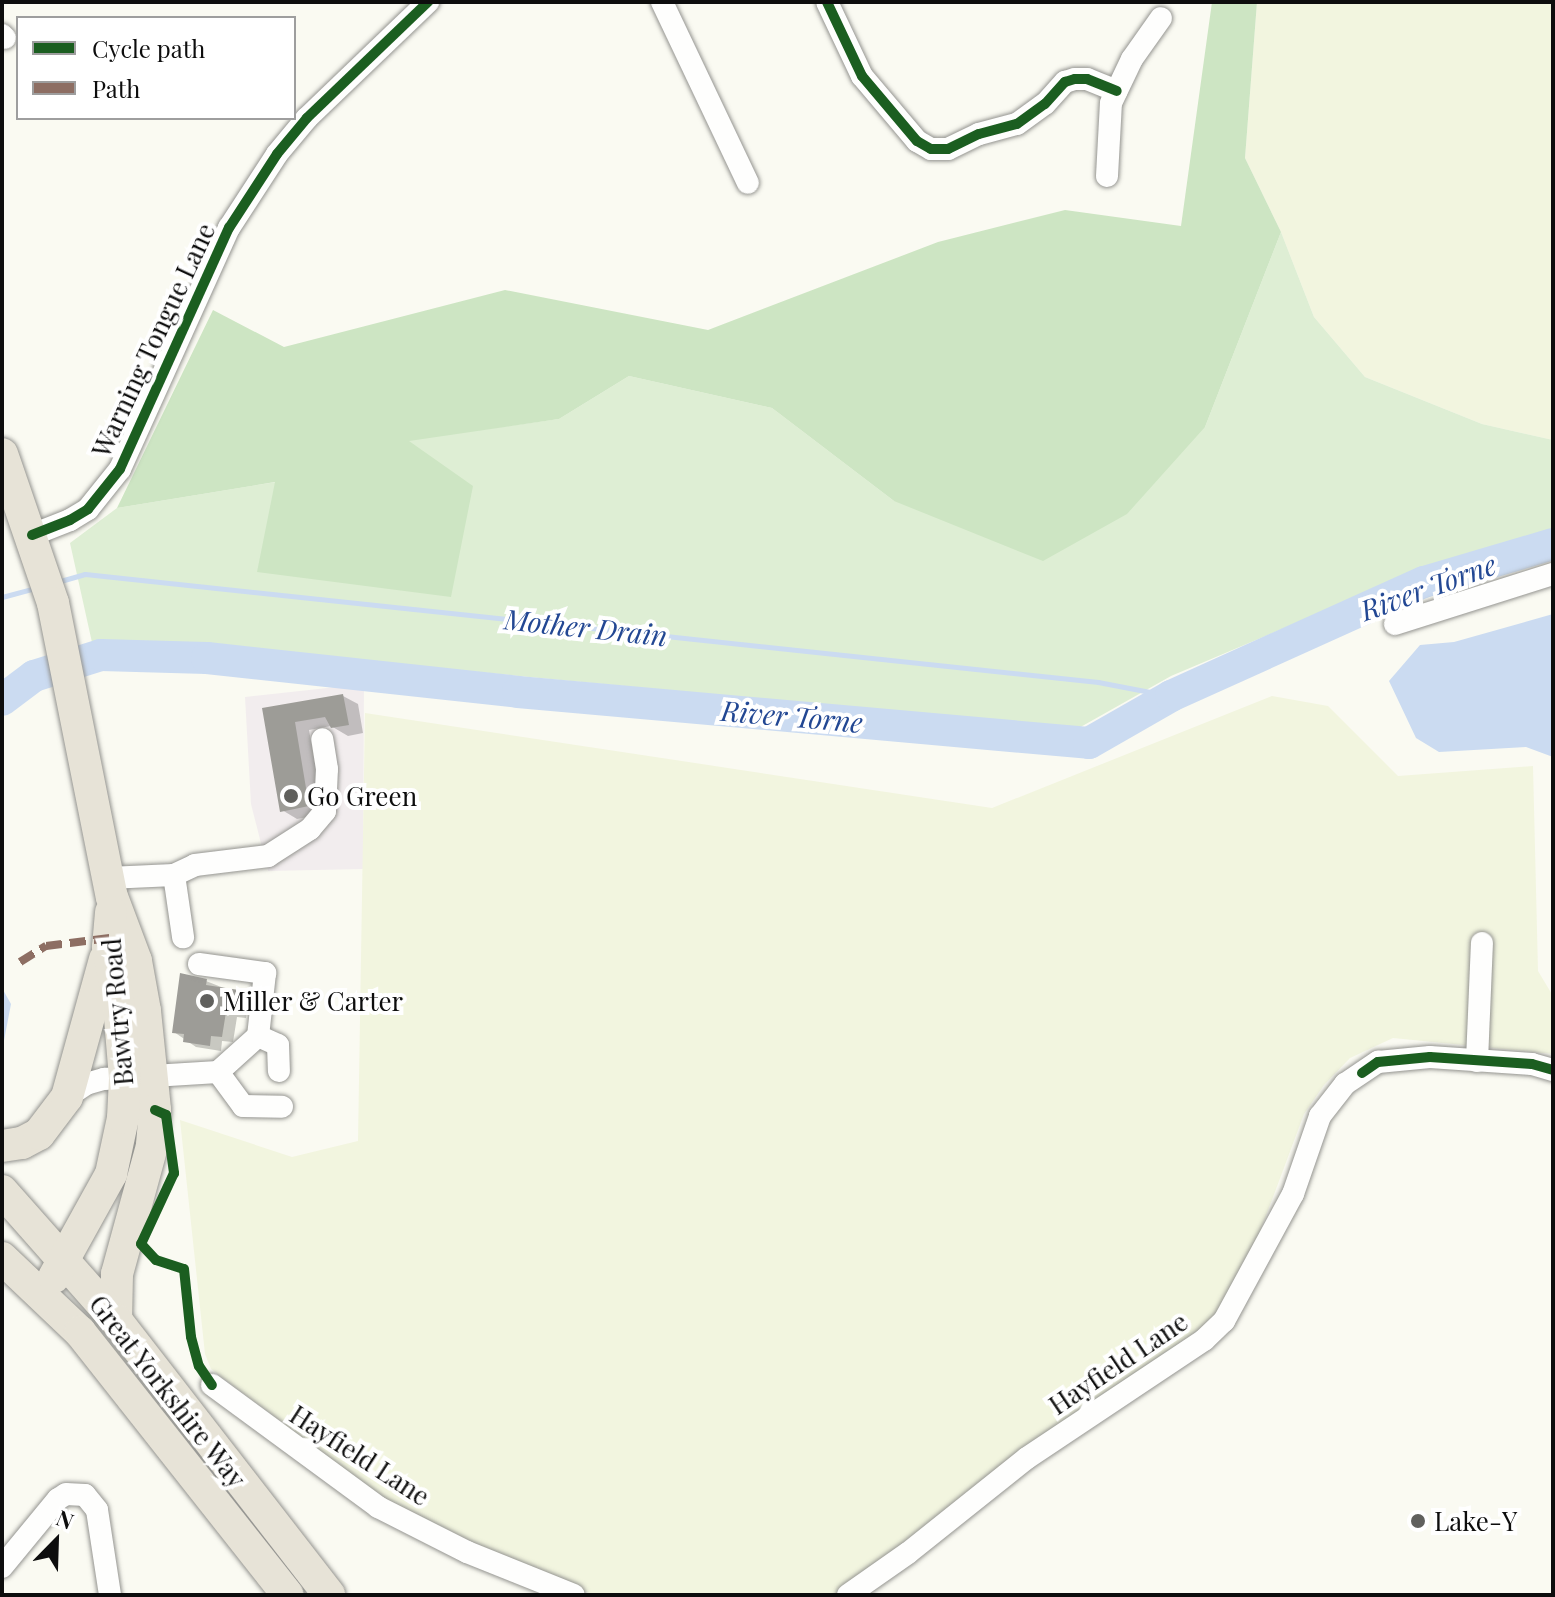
<!DOCTYPE html>
<html>
<head>
<meta charset="utf-8">
<style>
	body { margin:0 }
	#map { position:relative; width:1555px; height:1597px; overflow:hidden; background:#fafaf2; font-family:"Playfair Display",serif }
	div>[style] { position:absolute }
	.industrial>* { inset:0; background:#f2edee }
	.farmland>* { inset:0; background:#f2f5df }
	.green>* { inset:0; background:#deeed4 }
	.forest>* { inset:0; background:#cde5c3 }
	.water>* { inset:0; background:#cbdbf1 }
	.shadow>* { inset:0; background:#0003 }
	.stream>* { height:5px; margin:-2.5px; padding:0 2.5px; transform-origin:2.5px; border-radius:2.5px; background:#cbdbf1 }
	.river>* { height:32px; margin:-16px; padding:0 16px; transform-origin:16px; border-radius:16px; background:#cbdbf1 }
	.building>* { inset:0; background:#9d9c97 }
	.roads { filter:drop-shadow(0 0 2px #949490) drop-shadow(0 0 2px #949490) }
	.minor>* { height:22px; margin:-11px; padding:0 11px; transform-origin:11px; border-radius:11px; background:#fefefd }
	.highway>* { height:32px; margin:-16px; padding:0 16px; transform-origin:16px; border-radius:16px; background:#e7e3d7 }
	.quiet>* { height:8px; margin-top:-4px; transform-origin:0; background:repeating-linear-gradient(90deg,#8d6e63 0 16px,transparent 0 24px) }
	.cycleway>* { height:10px; margin:-5px; padding:0 5px; transform-origin:5px; border-radius:5px; background:#1b5e20 }
	.dots>* { width:22px; height:22px; translate:-50% -50%; box-sizing:border-box; border:4px solid #fff; border-radius:50% }
	span { translate:-50% -50%; white-space:nowrap; text-align:center; line-height:1.15; -webkit-text-stroke:8px #fff; paint-order:stroke }
	.street-label { font-size:26px; color:#0d0d0d }
	.poi-label { font-size:26px; color:#0d0d0d }
	.left { translate:0 -50%; text-align:left }
	.water-label { font-size:28px; color:#224793; font-style:italic }
	.frame { position:absolute; inset:0; border:4px solid #0d0d0d; pointer-events:none }
	.legend { position:absolute; left:16px; top:16px; width:280px; height:104px; box-sizing:border-box; background:#fff; border:2px solid #9e9e9e; margin:0; padding:10px 14px; list-style:none; font-size:24px; color:#0d0d0d }
	.legend li { display:flex; align-items:center; gap:16px; height:40px }
	.legend b { width:40px; border:2px solid #9e9e9e }
	.north { position:absolute; left:16px; top:1501px; width:80px; height:80px; -webkit-text-stroke:6px #fff; paint-order:stroke; rotate:23deg; font-size:22px; font-weight:700; line-height:32px; text-align:center; color:#0d0d0d }
	.north::after { content:''; display:block; margin:auto; width:28px; height:36px; background:#0d0d0d; clip-path:polygon(50% 0,100% 100%,50% 72%,0 100%) }
</style>
</head>
<body>
<div id="map">
	<div class="industrial">
		<div style="clip-path:polygon(364px 684px,363px 869px,268px 871px,251px 804px,245px 697px)"></div>
	</div>
	<div class="farmland">
		<div style="clip-path:polygon(1257px 2px,1553px 2px,1553px 440px,1482px 424px,1365px 377px,1314px 317px,1281px 232px,1245px 158px)"></div>
		<div style="clip-path:polygon(1272px 696px,1328px 706px,1398px 776px,1533px 766px,1538px 971px,1553px 996px,1553px 1054px,1393px 1038px,1350px 1058px,1324px 1085px,1304px 1114px,1255px 1245px,1218px 1315px,1193px 1340px,836px 1595px,594px 1595px,514px 1563px,396px 1508px,211px 1369px,205px 1354px,180px 1120px,292px 1157px,358px 1141px,365px 713px,992px 808px)"></div>
	</div>
	<div class="green">
		<div style="clip-path:polygon(1281px 232px,1314px 317px,1365px 377px,1482px 424px,1553px 440px,1553px 529px,1421px 570px,1171px 676px,1077px 729px,172px 643px,93px 647px,70px 543px,117px 508px,276px 482px,408px 440px,559px 419px,629px 376px,772px 408px,894px 501px,1205px 427px)"></div>
	</div>
	<div class="forest">
		<div style="clip-path:polygon(1212px 2px,1257px 2px,1245px 158px,1281px 232px,1205px 427px,1127px 514px,1043px 561px,894px 501px,772px 408px,629px 376px,559px 419px,409px 441px,473px 486px,451px 597px,257px 572px,275px 482px,117px 508px,213px 310px,284px 347px,505px 290px,708px 330px,938px 242px,1065px 210px,1181px 226px)"></div>
	</div>
	<div class="water">
		<div style="clip-path:polygon(1553px 614px,1553px 757px,1526px 747px,1439px 752px,1416px 738px,1389px 681px,1420px 645px,1454px 642px)"></div>
		<div style="clip-path:polygon(2px 988px,11px 1004px,2px 1051px)"></div>
	</div>
	<div class="shadow">
		<div style="clip-path:polygon(343px 696px,358px 704px,363px 733px,348px 736px,331px 726px,309px 730px,324px 814px,297px 819px,282px 810px,264px 709px)"></div>
		<div style="clip-path:polygon(206px 981px,249px 998px,246px 1018px,237px 1017px,233px 1042px,222px 1041px,221px 1051px,196px 1047px,174px 1032px)"></div>
	</div>
	<div class="stream">
		<div style="left:57px;top:582px;width:29px;rotate:-16deg"></div>
		<div style="left:85px;top:574px;width:1019px;rotate:6.09deg"></div>
		<div style="left:1098px;top:682px;width:74px;rotate:10.9deg"></div>
		<div style="left:2px;top:597px;width:35px;rotate:-15deg"></div>
	</div>
	<div class="river">
		<div style="left:2px;top:700px;width:40px;rotate:-37deg"></div>
		<div style="left:34px;top:676px;width:70px;rotate:-17.4deg"></div>
		<div style="left:101px;top:655px;width:106px;rotate:1.6deg"></div>
		<div style="left:207px;top:658px;width:313px;rotate:6.2deg"></div>
		<div style="left:518px;top:692px;width:573px;rotate:5.1deg"></div>
		<div style="left:1089px;top:743px;width:95px;rotate:-29.8deg"></div>
		<div style="left:1171px;top:696px;width:277px;rotate:-24.3deg"></div>
		<div style="left:1424px;top:582px;width:134px;rotate:-16.4deg"></div>
	</div>
	<div class="building">
		<div style="clip-path:polygon(343px 694px,349px 725px,331px 728px,325px 717px,295px 722px,309px 806px,280px 812px,262px 708px)"></div>
		<div style="clip-path:polygon(180px 973px,207px 979px,206px 985px,239px 990px,235px 1013px,226px 1012px,222px 1037px,211px 1036px,210px 1046px,183px 1042px,184px 1034px,172px 1033px)"></div>
	</div>
	<div class="roads">
		<div class="minor">
			<div style="left:662px;top:2px;width:200px;rotate:64.6deg"></div>
			<div style="left:827px;top:2px;width:82px;rotate:64.7deg"></div>
			<div style="left:862px;top:76px;width:85px;rotate:49.8deg"></div>
			<div style="left:917px;top:141px;width:16px;rotate:30deg"></div>
			<div style="left:931px;top:149px;width:17px"></div>
			<div style="left:948px;top:149px;width:34px;rotate:-26deg"></div>
			<div style="left:979px;top:134px;width:39px;rotate:-15deg"></div>
			<div style="left:1017px;top:124px;width:34px;rotate:-36deg"></div>
			<div style="left:1045px;top:104px;width:30px;rotate:-48deg"></div>
			<div style="left:1065px;top:82px;width:10px;rotate:-17deg"></div>
			<div style="left:1075px;top:79px;width:12px"></div>
			<div style="left:1087px;top:79px;width:32px;rotate:22deg"></div>
			<div style="left:2px;top:35px;width:4px;rotate:45deg"></div>
			<div style="left:1107px;top:176px;width:73px;rotate:-86.9deg"></div>
			<div style="left:1111px;top:103px;width:49px;rotate:-64.5deg"></div>
			<div style="left:1132px;top:59px;width:50px;rotate:-54.7deg"></div>
			<div style="left:32px;top:535px;width:41px;rotate:-21.5deg"></div>
			<div style="left:70px;top:520px;width:21px;rotate:-31deg"></div>
			<div style="left:88px;top:509px;width:51px;rotate:-51.3deg"></div>
			<div style="left:120px;top:469px;width:265px;rotate:-65.7deg"></div>
			<div style="left:229px;top:228px;width:88px;rotate:-57deg"></div>
			<div style="left:277px;top:154px;width:47px;rotate:-50.2deg"></div>
			<div style="left:307px;top:118px;width:168px;rotate:-43.8deg"></div>
			<div style="left:1395px;top:624px;width:166px;rotate:-17.6deg"></div>
			<div style="left:174px;top:875px;width:23px;rotate:-25deg"></div>
			<div style="left:195px;top:865px;width:74px;rotate:-7deg"></div>
			<div style="left:268px;top:856px;width:50px;rotate:-32.7deg"></div>
			<div style="left:310px;top:829px;width:23px;rotate:-50deg"></div>
			<div style="left:325px;top:811px;width:42px;rotate:-87.3deg"></div>
			<div style="left:327px;top:769px;width:30px;rotate:-99deg"></div>
			<div style="left:108px;top:878px;width:66px;rotate:-2.6deg"></div>
			<div style="left:174px;top:875px;width:63px;rotate:81.7deg"></div>
			<div style="left:199px;top:964px;width:67px;rotate:7.8deg"></div>
			<div style="left:265px;top:973px;width:63px;rotate:96.3deg"></div>
			<div style="left:1477px;top:1061px;width:118px;rotate:-87.6deg"></div>
			<div style="left:218px;top:1072px;width:42px;rotate:53.7deg"></div>
			<div style="left:243px;top:1106px;width:39px;rotate:1deg"></div>
			<div style="left:67px;top:1097px;width:23px;rotate:-34deg"></div>
			<div style="left:86px;top:1084px;width:19px;rotate:-16deg"></div>
			<div style="left:104px;top:1079px;width:114px;rotate:-3.5deg"></div>
			<div style="left:218px;top:1072px;width:54px;rotate:-42deg"></div>
			<div style="left:258px;top:1036px;width:22px;rotate:24deg"></div>
			<div style="left:278px;top:1045px;width:26px;rotate:88deg"></div>
			<div style="left:212px;top:1385px;width:206px;rotate:36.3deg"></div>
			<div style="left:378px;top:1507px;width:100px;rotate:26.8deg"></div>
			<div style="left:467px;top:1552px;width:115px;rotate:21.9deg"></div>
			<div style="left:2px;top:1567px;width:88px;rotate:-50.5deg"></div>
			<div style="left:58px;top:1499px;width:9px;rotate:-32deg"></div>
			<div style="left:66px;top:1494px;width:19px;rotate:3deg"></div>
			<div style="left:85px;top:1495px;width:19px;rotate:51deg"></div>
			<div style="left:97px;top:1510px;width:86px;rotate:81.3deg"></div>
			<div style="left:848px;top:1595px;width:73px;rotate:-35deg"></div>
			<div style="left:908px;top:1553px;width:152px;rotate:-38.6deg"></div>
			<div style="left:1027px;top:1458px;width:213px;rotate:-33.7deg"></div>
			<div style="left:1204px;top:1340px;width:28px;rotate:-44deg"></div>
			<div style="left:1224px;top:1321px;width:145px;rotate:-61.5deg"></div>
			<div style="left:1293px;top:1194px;width:83px;rotate:-70.9deg"></div>
			<div style="left:1320px;top:1116px;width:41px;rotate:-52deg"></div>
			<div style="left:1345px;top:1084px;width:40px;rotate:-34deg"></div>
			<div style="left:1378px;top:1062px;width:52px;rotate:-5.5deg"></div>
			<div style="left:1430px;top:1057px;width:102px;rotate:3.9deg"></div>
			<div style="left:1532px;top:1064px;width:22px;rotate:16deg"></div>
		</div>
		<div class="highway">
			<div style="left:2px;top:454px;width:157px;rotate:71.1deg"></div>
			<div style="left:53px;top:603px;width:300px;rotate:78.7deg"></div>
			<div style="left:112px;top:897px;width:68px;rotate:69.4deg"></div>
			<div style="left:136px;top:961px;width:51px;rotate:79.8deg"></div>
			<div style="left:145px;top:1011px;width:100px;rotate:84.2deg"></div>
			<div style="left:155px;top:1110px;width:36px;rotate:95deg"></div>
			<div style="left:152px;top:1146px;width:133px;rotate:105.3deg"></div>
			<div style="left:117px;top:1274px;width:46px;rotate:91.2deg"></div>
			<div style="left:2px;top:1146px;width:20px;rotate:-9deg"></div>
			<div style="left:22px;top:1143px;width:19px;rotate:-28deg"></div>
			<div style="left:39px;top:1134px;width:46px;rotate:-52.9deg"></div>
			<div style="left:67px;top:1097px;width:143px;rotate:-74.6deg"></div>
			<div style="left:2px;top:1191px;width:172px;rotate:48.5deg"></div>
			<div style="left:116px;top:1320px;width:348px;rotate:52.2deg"></div>
			<div style="left:2px;top:1258px;width:108px;rotate:43.5deg"></div>
			<div style="left:80px;top:1332px;width:335px;rotate:51.7deg"></div>
			<div style="left:54px;top:1277px;width:118px;rotate:-61deg"></div>
			<div style="left:111px;top:1174px;width:57px;rotate:-77.9deg"></div>
			<div style="left:123px;top:1118px;width:40px;rotate:-87.1deg"></div>
			<div style="left:125px;top:1078px;width:72px;rotate:-94.8deg"></div>
			<div style="left:119px;top:1006px;width:60px;rotate:-100.6deg"></div>
			<div style="left:108px;top:947px;width:35px;rotate:-85deg"></div>
		</div>
	</div>
	<div class="quiet">
		<div style="left:20px;top:962px;width:31px;rotate:-32deg"></div>
		<div style="left:46px;top:946px;width:64px;rotate:-7.2deg"></div>
	</div>
	<div class="cycleway">
		<div style="left:827px;top:2px;width:82px;rotate:64.7deg"></div>
		<div style="left:862px;top:76px;width:85px;rotate:49.8deg"></div>
		<div style="left:917px;top:141px;width:16px;rotate:30deg"></div>
		<div style="left:931px;top:149px;width:17px"></div>
		<div style="left:948px;top:149px;width:34px;rotate:-26deg"></div>
		<div style="left:979px;top:134px;width:39px;rotate:-15deg"></div>
		<div style="left:1017px;top:124px;width:34px;rotate:-36deg"></div>
		<div style="left:1045px;top:104px;width:30px;rotate:-48deg"></div>
		<div style="left:1065px;top:82px;width:10px;rotate:-17deg"></div>
		<div style="left:1075px;top:79px;width:12px"></div>
		<div style="left:1087px;top:79px;width:32px;rotate:22deg"></div>
		<div style="left:32px;top:535px;width:41px;rotate:-21.5deg"></div>
		<div style="left:70px;top:520px;width:21px;rotate:-31deg"></div>
		<div style="left:88px;top:509px;width:51px;rotate:-51.3deg"></div>
		<div style="left:120px;top:469px;width:265px;rotate:-65.7deg"></div>
		<div style="left:229px;top:228px;width:88px;rotate:-57deg"></div>
		<div style="left:277px;top:154px;width:47px;rotate:-50.2deg"></div>
		<div style="left:307px;top:118px;width:168px;rotate:-43.8deg"></div>
		<div style="left:1362px;top:1073px;width:19px;rotate:-35deg"></div>
		<div style="left:1378px;top:1062px;width:52px;rotate:-5.5deg"></div>
		<div style="left:1430px;top:1057px;width:102px;rotate:3.9deg"></div>
		<div style="left:1532px;top:1064px;width:22px;rotate:16deg"></div>
		<div style="left:155px;top:1110px;width:12px;rotate:24deg"></div>
		<div style="left:166px;top:1115px;width:59px;rotate:82.1deg"></div>
		<div style="left:174px;top:1173px;width:78px;rotate:114.9deg"></div>
		<div style="left:141px;top:1244px;width:22px;rotate:47deg"></div>
		<div style="left:156px;top:1260px;width:29px;rotate:18deg"></div>
		<div style="left:184px;top:1269px;width:68px;rotate:84.1deg"></div>
		<div style="left:191px;top:1337px;width:30px;rotate:75deg"></div>
		<div style="left:199px;top:1366px;width:23px;rotate:56deg"></div>
	</div>
	<div class="dots">
		<div style="left:291px;top:796px;background:#60605d"></div>
		<div style="left:207px;top:1001px;background:#60605d"></div>
		<div style="left:1418px;top:1521px;background:#60605d"></div>
	</div>
	<div class="street-label">
		<span style="left:153px;top:340px;rotate:-65deg">Warning Tongue Lane</span>
		<span style="left:117px;top:1012px;rotate:-95deg">Bawtry Road</span>
		<span style="left:1118px;top:1363px;rotate:-34deg">Hayfield Lane</span>
		<span style="left:168px;top:1391px;rotate:52deg">Great Yorkshire Way</span>
		<span style="left:360px;top:1455px;rotate:33deg">Hayfield Lane</span>
	</div>
	<div class="poi-label">
		<span class="left" style="left:307px;top:796px">Go Green</span>
		<span class="left" style="left:223px;top:1001px">Miller &amp; Carter</span>
		<span class="left" style="left:1434px;top:1521px">Lake-Y</span>
	</div>
	<div class="water-label">
		<span style="left:1428px;top:587px;rotate:-20deg">River Torne</span>
		<span style="left:586px;top:627px;rotate:6deg">Mother Drain</span>
		<span style="left:792px;top:716px;rotate:5deg">River Torne</span>
	</div>
	<div class="frame"></div>
	<ul class="legend">
	<li><b style="height:10px;background:#1b5e20"></b>Cycle path</li>
	<li><b style="height:10px;background:#8d6e63"></b>Path</li>
	</ul>
	<div class="north">N</div>
</div>
</body>
</html>
